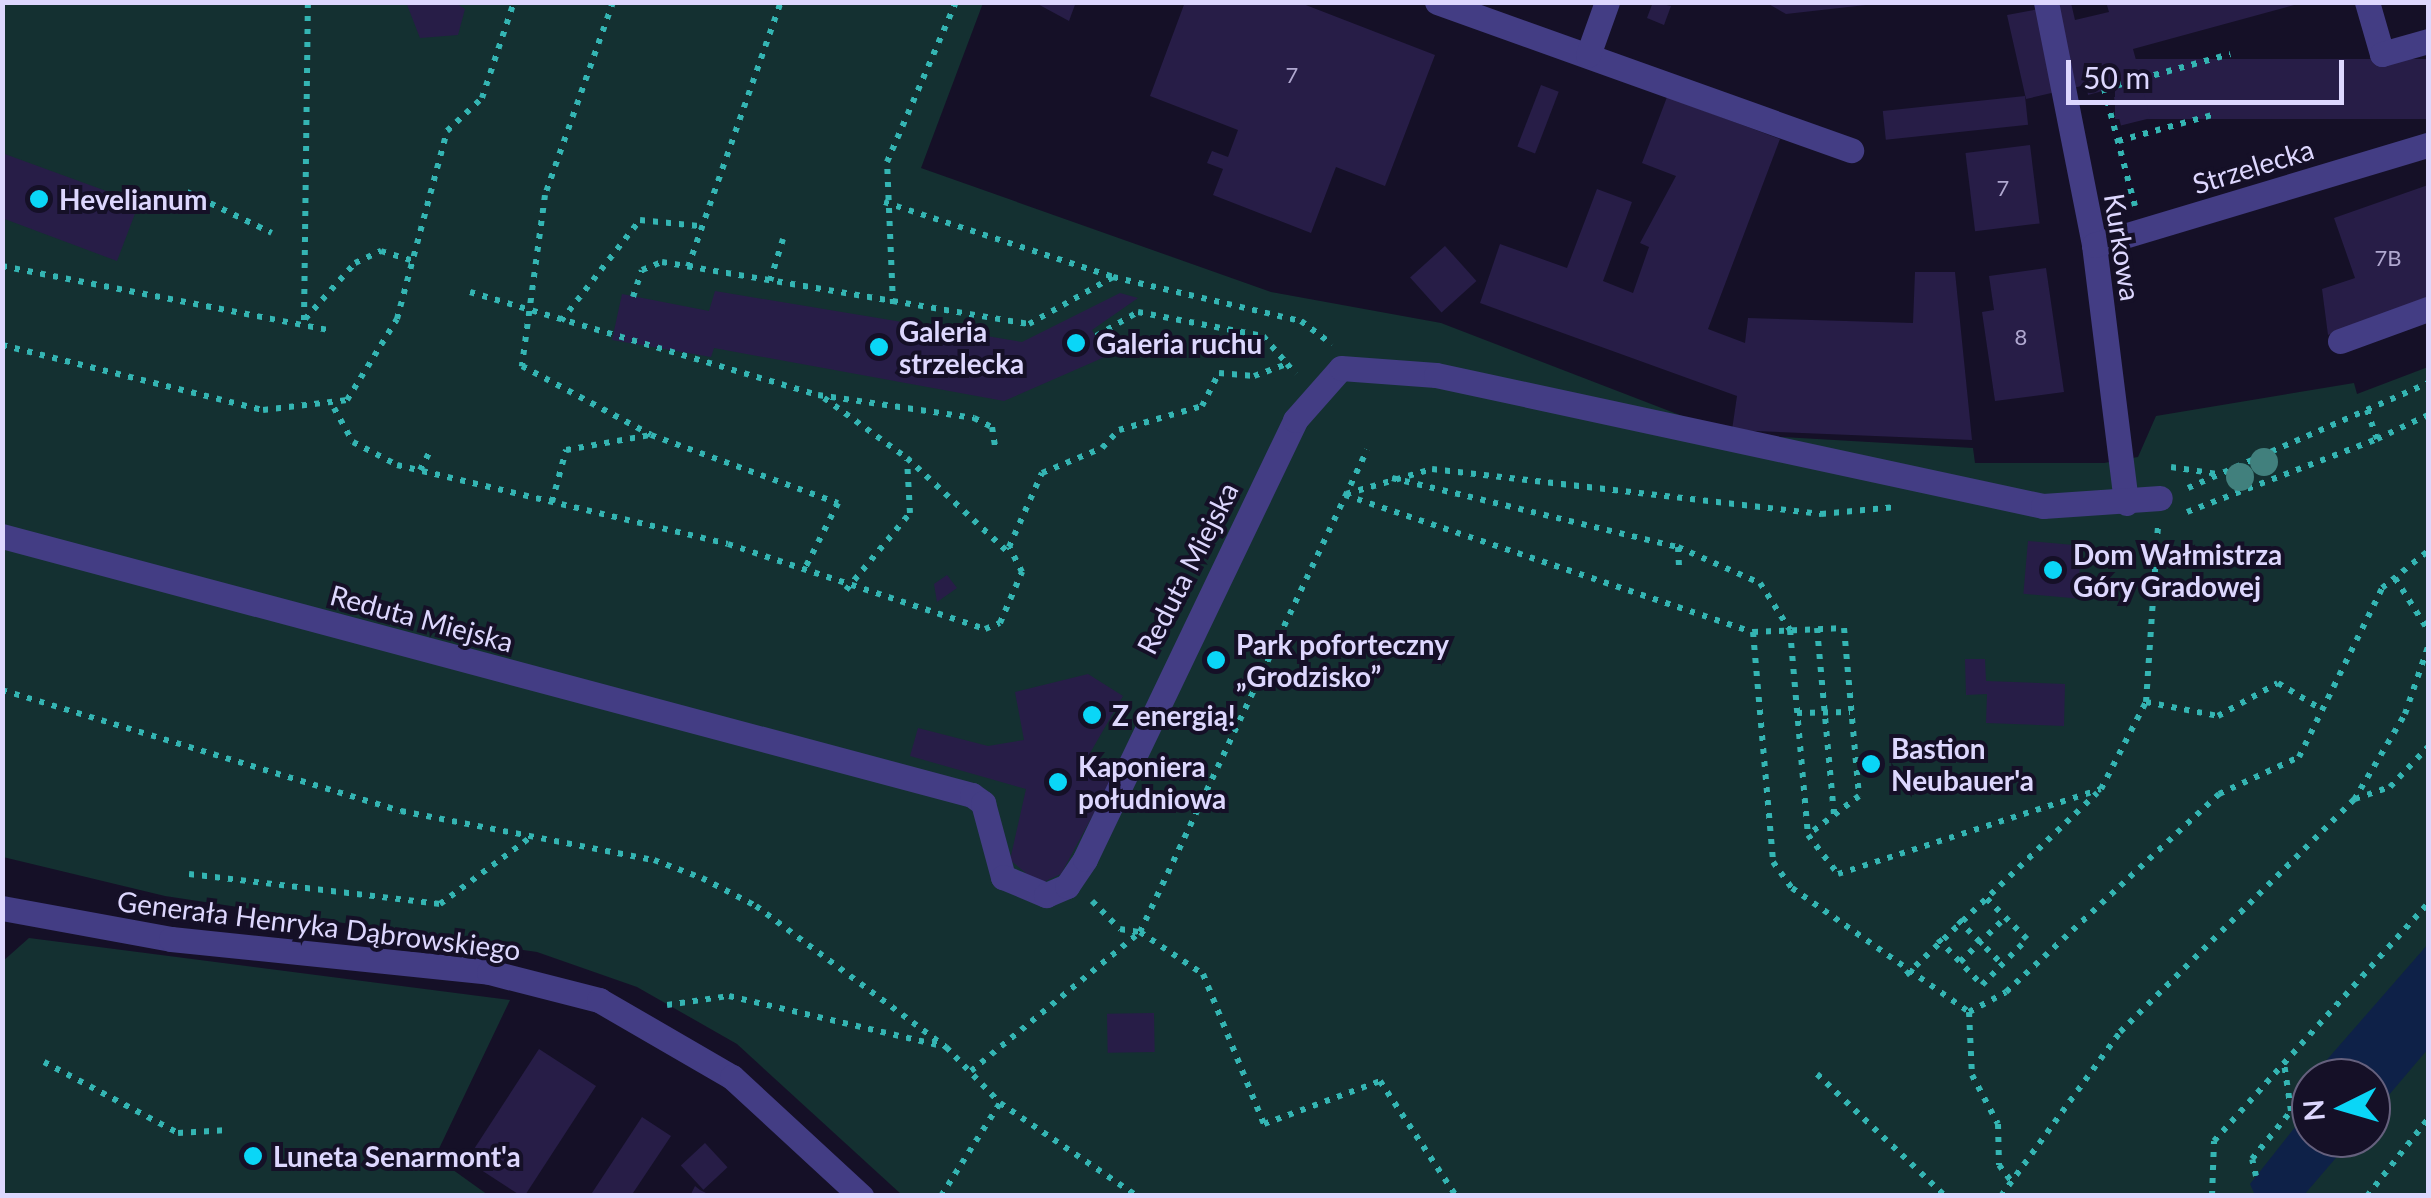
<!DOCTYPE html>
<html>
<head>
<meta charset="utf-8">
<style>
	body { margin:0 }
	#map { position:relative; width:2431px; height:1198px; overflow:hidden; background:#151027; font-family:Lato,sans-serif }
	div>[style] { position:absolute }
	.green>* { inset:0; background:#143031 }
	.water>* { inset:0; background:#0e2148 }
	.building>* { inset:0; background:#271d47; transform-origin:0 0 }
	.path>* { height:6px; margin-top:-3px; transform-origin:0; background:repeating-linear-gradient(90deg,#34b5b3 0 5px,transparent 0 13px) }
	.minor>* { height:25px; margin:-12.5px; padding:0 12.5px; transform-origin:12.5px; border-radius:12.5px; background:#433d84 }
	.trees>* { width:28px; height:28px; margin:-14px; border-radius:50%; background:#41807d }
	.dots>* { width:28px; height:28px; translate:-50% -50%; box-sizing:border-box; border:5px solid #151027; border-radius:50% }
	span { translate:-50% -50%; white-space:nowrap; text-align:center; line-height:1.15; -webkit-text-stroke:8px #151027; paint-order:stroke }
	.number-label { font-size:22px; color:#b0a8d0 }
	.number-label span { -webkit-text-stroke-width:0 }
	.street-label { font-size:28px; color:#ddd7fe }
	.poi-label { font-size:28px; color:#ddd7fe; font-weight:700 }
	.left { translate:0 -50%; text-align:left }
	.frame { position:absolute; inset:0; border:5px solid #ddd7fe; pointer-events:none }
	.north { position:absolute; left:2291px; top:1058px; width:100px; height:100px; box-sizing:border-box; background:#151027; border:2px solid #65607d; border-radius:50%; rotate:265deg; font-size:28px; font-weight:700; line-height:40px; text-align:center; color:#ddd7fe }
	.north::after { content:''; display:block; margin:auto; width:35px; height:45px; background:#0ad6f7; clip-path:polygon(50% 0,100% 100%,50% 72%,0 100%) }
	.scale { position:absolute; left:2066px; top:60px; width:278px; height:45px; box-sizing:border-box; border:5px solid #ddd7fe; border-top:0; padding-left:12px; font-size:30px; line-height:35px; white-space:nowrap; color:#ddd7fe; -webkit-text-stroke:8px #151027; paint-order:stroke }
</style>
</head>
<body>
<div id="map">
	<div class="green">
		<div style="clip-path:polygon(evenodd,3px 3px,983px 3px,921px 168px,1271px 292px,1441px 323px,1729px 434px,1973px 448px,1975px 463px,2104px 463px,2138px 457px,2156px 416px,2354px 383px,2357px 394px,2428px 367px,2428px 1195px,902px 1195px,737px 1044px,637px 987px,537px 952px,165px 896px,3px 857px,3px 3px,2311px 1078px,2371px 1078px,2371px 1138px,2311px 1138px,2311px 1078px)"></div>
		<div style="clip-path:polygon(29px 938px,510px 1000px,435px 1157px,488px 1195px,3px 1195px,3px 961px)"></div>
	</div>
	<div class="water">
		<div style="clip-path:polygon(2428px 944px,2428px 1049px,2371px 1116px,2371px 1078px,2311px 1078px)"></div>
		<div style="clip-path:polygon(2311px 1078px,2311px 1138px,2353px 1138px,2304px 1195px,2255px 1195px,2250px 1184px,2307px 1112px)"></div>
	</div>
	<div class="building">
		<div style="clip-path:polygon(454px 2px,465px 9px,458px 35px,420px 38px,406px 2px)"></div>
		<div style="clip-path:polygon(1034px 2px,1076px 2px,1069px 21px)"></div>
		<div style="clip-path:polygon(1185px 2px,1298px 2px,1435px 55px,1385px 186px,1336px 167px,1311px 233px,1213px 195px,1223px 169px,1207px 163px,1212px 151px,1228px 157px,1238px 130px,1150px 96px)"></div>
		<div style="clip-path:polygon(1653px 2px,1671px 6px,1664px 25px,1647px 18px)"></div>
		<div style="clip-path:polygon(1765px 2px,1866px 2px,1866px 5px,1786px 14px)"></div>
		<div style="clip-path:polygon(2106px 2px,2298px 2px,2298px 4px,2133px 49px,2140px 75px,2099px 92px,2088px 95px,2086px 85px,2026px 99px,2007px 15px,2071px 3px,2075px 20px,2109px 12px)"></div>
		<div style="left:2428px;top:59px;width:60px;height:313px;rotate:90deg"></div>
		<div style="left:1541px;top:85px;width:19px;height:66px;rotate:21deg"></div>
		<div style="left:2143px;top:90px;width:29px;height:30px;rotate:76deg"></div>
		<div style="left:2025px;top:96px;width:29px;height:143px;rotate:84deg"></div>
		<div style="clip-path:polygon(1667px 97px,1780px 139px,1708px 329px,1745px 343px,1748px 318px,1913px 323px,1915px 272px,1955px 272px,1972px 440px,1732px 430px,1737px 396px,1480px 303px,1500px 244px,1567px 268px,1597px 189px,1632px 202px,1603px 281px,1633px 293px,1649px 247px,1640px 243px,1676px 176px,1642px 163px)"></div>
		<div style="left:2030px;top:145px;width:79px;height:65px;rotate:83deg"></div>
		<div style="clip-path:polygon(2px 153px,139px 203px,117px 261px,2px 218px)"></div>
		<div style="clip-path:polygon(2428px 185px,2428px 300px,2328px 335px,2322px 289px,2355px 278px,2334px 218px)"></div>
		<div style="left:1445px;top:246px;width:47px;height:47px;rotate:48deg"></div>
		<div style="clip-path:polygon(2046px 268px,2064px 392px,1995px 401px,1982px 312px,1994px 310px,1989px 276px)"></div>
		<div style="clip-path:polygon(715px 291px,1022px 342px,1120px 293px,1138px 298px,1092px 330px,1107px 356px,1004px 401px,714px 348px,711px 357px,612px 340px,622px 294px,709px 311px)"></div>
		<div style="left:2028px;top:541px;width:54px;height:53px;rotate:5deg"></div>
		<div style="clip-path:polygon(947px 575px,957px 588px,937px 602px,934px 584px)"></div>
		<div style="clip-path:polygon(1965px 659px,1985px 659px,1986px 681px,2065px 684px,2064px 726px,1986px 723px,1987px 694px,1966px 695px)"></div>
		<div style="clip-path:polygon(1088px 674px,1123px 696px,1086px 760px,1114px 776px,1061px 874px,1039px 884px,1010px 860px,1026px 789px,910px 756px,918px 728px,988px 746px,1024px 740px,1015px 692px)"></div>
		<div style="left:1154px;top:1013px;width:39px;height:47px;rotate:89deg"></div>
		<div style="left:539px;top:1049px;width:68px;height:133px;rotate:33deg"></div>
		<div style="clip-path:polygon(642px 1117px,671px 1136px,631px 1196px,590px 1196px)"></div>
		<div style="left:705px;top:1143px;width:33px;height:33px;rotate:47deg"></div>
		<div style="clip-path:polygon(695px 1186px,700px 1190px,712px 1196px,690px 1196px)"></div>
	</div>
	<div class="path">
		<div style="left:613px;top:2px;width:205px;rotate:109.4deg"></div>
		<div style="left:545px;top:195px;width:173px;rotate:97.7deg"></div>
		<div style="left:522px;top:366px;width:146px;rotate:28.1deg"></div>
		<div style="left:651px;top:435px;width:199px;rotate:20deg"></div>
		<div style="left:838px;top:503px;width:71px;rotate:116.9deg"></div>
		<div style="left:2118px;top:141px;width:98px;rotate:-15.5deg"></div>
		<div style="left:187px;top:192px;width:94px;rotate:25.8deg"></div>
		<div style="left:884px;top:202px;width:241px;rotate:18.1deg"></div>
		<div style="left:1113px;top:277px;width:193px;rotate:13.2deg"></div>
		<div style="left:1301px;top:321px;width:39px;rotate:37deg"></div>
		<div style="left:2135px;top:206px;width:121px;rotate:-104.8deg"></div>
		<div style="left:2104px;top:89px;width:131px;rotate:-15.5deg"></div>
		<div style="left:2px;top:266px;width:337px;rotate:11.1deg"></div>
		<div style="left:688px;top:267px;width:281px;rotate:-70.7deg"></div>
		<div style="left:770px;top:281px;width:44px;rotate:-72.8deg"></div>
		<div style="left:470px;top:292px;width:363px;rotate:16.5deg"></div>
		<div style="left:818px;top:395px;width:158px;rotate:8.4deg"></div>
		<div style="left:974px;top:418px;width:20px;rotate:27deg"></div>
		<div style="left:992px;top:427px;width:25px;rotate:81deg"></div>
		<div style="left:633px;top:297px;width:28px;rotate:-72deg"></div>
		<div style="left:642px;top:270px;width:22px;rotate:-22deg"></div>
		<div style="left:662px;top:262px;width:372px;rotate:9.6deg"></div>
		<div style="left:1029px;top:324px;width:96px;rotate:-29.2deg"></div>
		<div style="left:893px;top:304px;width:142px;rotate:-92.4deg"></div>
		<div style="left:887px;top:162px;width:174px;rotate:-66.7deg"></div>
		<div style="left:305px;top:319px;width:75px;rotate:-48.2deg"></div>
		<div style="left:355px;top:263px;width:29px;rotate:-25deg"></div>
		<div style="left:381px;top:251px;width:38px;rotate:17deg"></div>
		<div style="left:304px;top:320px;width:318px;rotate:-89.3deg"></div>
		<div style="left:561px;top:321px;width:128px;rotate:-52deg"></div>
		<div style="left:640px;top:220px;width:59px;rotate:5.8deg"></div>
		<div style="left:1096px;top:336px;width:48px;rotate:-29.7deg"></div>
		<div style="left:1138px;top:312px;width:127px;rotate:10.9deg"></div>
		<div style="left:1263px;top:336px;width:37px;rotate:49deg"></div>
		<div style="left:2px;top:345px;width:269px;rotate:14deg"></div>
		<div style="left:263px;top:410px;width:85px;rotate:-6.8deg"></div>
		<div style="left:347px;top:400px;width:95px;rotate:-58.3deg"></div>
		<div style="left:397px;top:319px;width:195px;rotate:-75.1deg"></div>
		<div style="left:447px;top:131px;width:48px;rotate:-43.3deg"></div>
		<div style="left:482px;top:98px;width:101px;rotate:-71.6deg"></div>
		<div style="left:824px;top:398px;width:102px;rotate:35.9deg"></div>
		<div style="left:907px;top:458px;width:139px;rotate:43deg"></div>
		<div style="left:334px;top:408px;width:39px;rotate:61deg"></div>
		<div style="left:353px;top:442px;width:50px;rotate:27.6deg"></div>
		<div style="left:397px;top:465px;width:340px;rotate:13.4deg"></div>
		<div style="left:728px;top:544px;width:271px;rotate:18.3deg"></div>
		<div style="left:985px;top:629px;width:16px;rotate:-22deg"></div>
		<div style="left:1000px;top:623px;width:56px;rotate:-66.7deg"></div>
		<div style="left:1022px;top:572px;width:28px;rotate:-117deg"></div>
		<div style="left:1009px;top:547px;width:81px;rotate:-66deg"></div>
		<div style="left:1042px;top:473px;width:65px;rotate:-22.6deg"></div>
		<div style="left:1102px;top:448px;width:25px;rotate:-47deg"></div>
		<div style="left:1119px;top:430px;width:86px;rotate:-16.1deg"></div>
		<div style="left:1202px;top:406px;width:37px;rotate:-63deg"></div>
		<div style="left:1219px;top:373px;width:35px;rotate:5deg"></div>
		<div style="left:1254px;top:376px;width:35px;rotate:-20deg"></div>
		<div style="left:1287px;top:364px;width:13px;rotate:48deg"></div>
		<div style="left:2377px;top:439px;width:56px;rotate:-25.2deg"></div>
		<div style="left:2171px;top:467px;width:48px;rotate:8.5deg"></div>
		<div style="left:420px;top:470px;width:21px;rotate:-62deg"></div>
		<div style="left:1392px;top:478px;width:294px;rotate:13.6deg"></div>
		<div style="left:1678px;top:547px;width:90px;rotate:23.7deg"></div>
		<div style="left:1760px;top:583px;width:56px;rotate:57.4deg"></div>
		<div style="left:1790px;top:630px;width:206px;rotate:85deg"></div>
		<div style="left:1808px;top:835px;width:49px;rotate:52.4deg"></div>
		<div style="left:1838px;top:874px;width:276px;rotate:-17.9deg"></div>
		<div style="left:2101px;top:789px;width:98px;rotate:-62.7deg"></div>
		<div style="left:2146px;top:702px;width:176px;rotate:-86.1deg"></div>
		<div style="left:2188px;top:488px;width:262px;rotate:-23.6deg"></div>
		<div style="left:1346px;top:494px;width:90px;rotate:-16.2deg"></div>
		<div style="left:1432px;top:469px;width:392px;rotate:6.6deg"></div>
		<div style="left:1821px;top:514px;width:75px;rotate:-5.3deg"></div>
		<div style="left:1345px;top:495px;width:430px;rotate:18.6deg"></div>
		<div style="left:1753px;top:632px;width:231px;rotate:85deg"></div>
		<div style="left:1773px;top:862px;width:32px;rotate:54deg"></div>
		<div style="left:1792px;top:888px;width:216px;rotate:35deg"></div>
		<div style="left:1969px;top:1012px;width:42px;rotate:-28.4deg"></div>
		<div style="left:2006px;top:992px;width:291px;rotate:-42.9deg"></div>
		<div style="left:2219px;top:794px;width:88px;rotate:-24.8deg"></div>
		<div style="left:2299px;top:757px;width:188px;rotate:-63.8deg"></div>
		<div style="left:2382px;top:588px;width:59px;rotate:-38.8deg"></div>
		<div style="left:552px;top:502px;width:54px;rotate:-74.9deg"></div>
		<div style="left:566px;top:450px;width:85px;rotate:-10.1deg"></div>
		<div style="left:2187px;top:512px;width:204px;rotate:-21deg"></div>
		<div style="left:2377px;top:439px;width:31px;rotate:-109deg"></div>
		<div style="left:1678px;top:547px;width:22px;rotate:87deg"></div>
		<div style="left:2395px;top:578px;width:62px;rotate:57.6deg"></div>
		<div style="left:846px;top:590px;width:100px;rotate:-50.3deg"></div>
		<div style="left:910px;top:513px;width:53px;rotate:-93.2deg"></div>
		<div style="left:1817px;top:628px;width:187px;rotate:84.8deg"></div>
		<div style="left:1753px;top:632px;width:91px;rotate:-2.5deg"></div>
		<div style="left:1844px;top:628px;width:169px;rotate:84.9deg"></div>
		<div style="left:1859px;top:796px;width:63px;rotate:142.8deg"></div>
		<div style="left:2px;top:690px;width:417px;rotate:16.9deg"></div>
		<div style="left:401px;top:811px;width:258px;rotate:11deg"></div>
		<div style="left:654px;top:860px;width:51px;rotate:20.6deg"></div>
		<div style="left:702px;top:878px;width:61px;rotate:27.4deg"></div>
		<div style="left:756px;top:906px;width:237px;rotate:36.6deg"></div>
		<div style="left:946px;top:1047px;width:78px;rotate:46deg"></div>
		<div style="left:1000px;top:1103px;width:166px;rotate:34.2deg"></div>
		<div style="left:2146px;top:702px;width:73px;rotate:11deg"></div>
		<div style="left:2218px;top:716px;width:68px;rotate:-28.8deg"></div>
		<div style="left:2278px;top:683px;width:50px;rotate:31.2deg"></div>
		<div style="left:1797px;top:713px;width:53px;rotate:-1.1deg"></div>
		<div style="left:2355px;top:799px;width:37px;rotate:-19deg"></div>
		<div style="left:2390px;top:787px;width:55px;rotate:-46.5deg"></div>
		<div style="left:189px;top:874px;width:253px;rotate:6.8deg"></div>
		<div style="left:440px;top:904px;width:113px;rotate:-36.4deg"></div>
		<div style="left:1092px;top:901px;width:40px;rotate:45deg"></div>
		<div style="left:1120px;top:929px;width:20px;rotate:9deg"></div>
		<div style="left:1140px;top:932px;width:76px;rotate:33.7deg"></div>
		<div style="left:1203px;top:974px;width:162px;rotate:67.9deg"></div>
		<div style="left:1264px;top:1124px;width:124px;rotate:-20.3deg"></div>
		<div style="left:1380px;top:1081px;width:138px;rotate:56.5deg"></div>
		<div style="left:1958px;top:920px;width:62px;rotate:45deg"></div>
		<div style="left:1938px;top:939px;width:64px;rotate:46.3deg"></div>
		<div style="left:1982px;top:985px;width:64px;rotate:-45.6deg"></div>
		<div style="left:2027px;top:939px;width:61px;rotate:-135deg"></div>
		<div style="left:1960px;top:962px;width:64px;rotate:-44.4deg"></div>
		<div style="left:1906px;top:975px;width:264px;rotate:-43.6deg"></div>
		<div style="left:667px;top:1005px;width:63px;rotate:-8.3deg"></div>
		<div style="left:729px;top:996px;width:220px;rotate:13.2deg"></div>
		<div style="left:1969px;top:1012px;width:63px;rotate:87.3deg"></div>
		<div style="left:1972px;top:1075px;width:55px;rotate:62deg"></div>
		<div style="left:1998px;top:1124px;width:41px;rotate:88.6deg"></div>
		<div style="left:1999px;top:1165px;width:20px;rotate:53deg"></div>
		<div style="left:44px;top:1062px;width:152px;rotate:27.9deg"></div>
		<div style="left:178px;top:1133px;width:50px;rotate:-3.4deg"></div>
		<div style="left:971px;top:1071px;width:219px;rotate:-39.4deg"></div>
		<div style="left:1140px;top:932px;width:533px;rotate:-64.78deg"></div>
		<div style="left:1817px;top:1074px;width:177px;rotate:43.6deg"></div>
		<div style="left:2256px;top:1176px;width:17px;rotate:-103deg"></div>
		<div style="left:2252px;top:1159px;width:62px;rotate:-50.9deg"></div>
		<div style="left:2291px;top:1111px;width:49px;rotate:-98.3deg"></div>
		<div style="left:941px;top:1196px;width:110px;rotate:-57.6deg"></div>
		<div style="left:2001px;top:1196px;width:203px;rotate:-54deg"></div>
		<div style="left:2120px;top:1032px;width:330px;rotate:-44.8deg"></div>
		<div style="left:2354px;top:800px;width:100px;rotate:-59.3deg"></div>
		<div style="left:2405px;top:714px;width:71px;rotate:-71.1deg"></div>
		<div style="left:2212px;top:1196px;width:55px;rotate:-87.9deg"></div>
		<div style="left:2214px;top:1141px;width:320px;rotate:-48deg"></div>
		<div style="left:2367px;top:1196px;width:98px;rotate:-51.6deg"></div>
	</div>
	<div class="minor">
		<div style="left:1437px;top:2px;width:440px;rotate:19.7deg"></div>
		<div style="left:2046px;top:2px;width:248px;rotate:78.8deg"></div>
		<div style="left:2094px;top:245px;width:260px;rotate:82.9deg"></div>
		<div style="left:2367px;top:2px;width:54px;rotate:73.9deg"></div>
		<div style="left:2382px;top:54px;width:48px;rotate:-15.8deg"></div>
		<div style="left:1588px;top:55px;width:56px;rotate:-70.3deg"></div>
		<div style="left:2094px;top:245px;width:349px;rotate:-16.7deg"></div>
		<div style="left:2340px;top:341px;width:94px;rotate:-20deg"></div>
		<div style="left:2px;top:536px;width:1004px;rotate:14.95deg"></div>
		<div style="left:972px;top:795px;width:14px;rotate:36deg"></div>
		<div style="left:983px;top:803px;width:77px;rotate:74.9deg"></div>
		<div style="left:1003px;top:877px;width:47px;rotate:22.7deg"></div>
		<div style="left:1046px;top:895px;width:23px;rotate:-23deg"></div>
		<div style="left:1067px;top:886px;width:32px;rotate:-56deg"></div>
		<div style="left:1085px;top:859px;width:487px;rotate:-64.4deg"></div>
		<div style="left:1295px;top:420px;width:69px;rotate:-48.5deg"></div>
		<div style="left:1341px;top:368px;width:95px;rotate:4.2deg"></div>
		<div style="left:1436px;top:375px;width:621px;rotate:12.18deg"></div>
		<div style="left:2043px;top:506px;width:117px;rotate:-3.9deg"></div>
		<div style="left:2px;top:908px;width:172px;rotate:10.4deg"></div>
		<div style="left:171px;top:939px;width:320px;rotate:5.9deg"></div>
		<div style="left:489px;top:972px;width:114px;rotate:14.3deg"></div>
		<div style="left:599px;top:1000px;width:154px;rotate:30.1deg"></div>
		<div style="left:732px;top:1077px;width:176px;rotate:42.7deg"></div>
	</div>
	<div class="trees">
		<div style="left:2264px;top:462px"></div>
		<div style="left:2240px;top:477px"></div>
	</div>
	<div class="dots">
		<div style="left:39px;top:199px;background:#0ad6f7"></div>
		<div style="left:1076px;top:343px;background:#0ad6f7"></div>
		<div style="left:879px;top:347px;background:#0ad6f7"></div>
		<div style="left:2053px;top:570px;background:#0ad6f7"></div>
		<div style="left:1216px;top:660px;background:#0ad6f7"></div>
		<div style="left:1092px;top:715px;background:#0ad6f7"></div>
		<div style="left:1871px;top:764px;background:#0ad6f7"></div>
		<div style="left:1058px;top:782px;background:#0ad6f7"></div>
		<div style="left:253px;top:1156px;background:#0ad6f7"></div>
	</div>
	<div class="number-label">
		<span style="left:1292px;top:75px">7</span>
		<span style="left:2003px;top:188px">7</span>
		<span style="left:2388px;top:258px">7B</span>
		<span style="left:2021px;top:337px">8</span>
	</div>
	<div class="street-label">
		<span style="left:2253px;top:166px;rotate:-17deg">Strzelecka</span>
		<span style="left:2123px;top:247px;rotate:81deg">Kurkowa</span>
		<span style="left:1187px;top:568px;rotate:-63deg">Reduta Miejska</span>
		<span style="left:422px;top:618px;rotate:15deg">Reduta Miejska</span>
		<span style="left:319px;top:925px;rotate:7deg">Generała Henryka Dąbrowskiego</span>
	</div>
	<div class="poi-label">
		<span class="left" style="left:59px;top:199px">Hevelianum</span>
		<span class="left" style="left:899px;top:347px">Galeria<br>strzelecka</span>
		<span class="left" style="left:1096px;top:343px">Galeria ruchu</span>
		<span class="left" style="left:2073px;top:570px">Dom Wałmistrza<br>Góry Gradowej</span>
		<span class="left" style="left:1236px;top:660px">Park poforteczny<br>„Grodzisko”</span>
		<span class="left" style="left:1112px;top:715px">Z energią!</span>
		<span class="left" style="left:1891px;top:764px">Bastion<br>Neubauer'a</span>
		<span class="left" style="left:1078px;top:782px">Kaponiera<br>południowa</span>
		<span class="left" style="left:273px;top:1156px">Luneta Senarmont'a</span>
	</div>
	<div class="frame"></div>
	<div class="north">N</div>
	<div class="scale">50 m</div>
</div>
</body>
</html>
